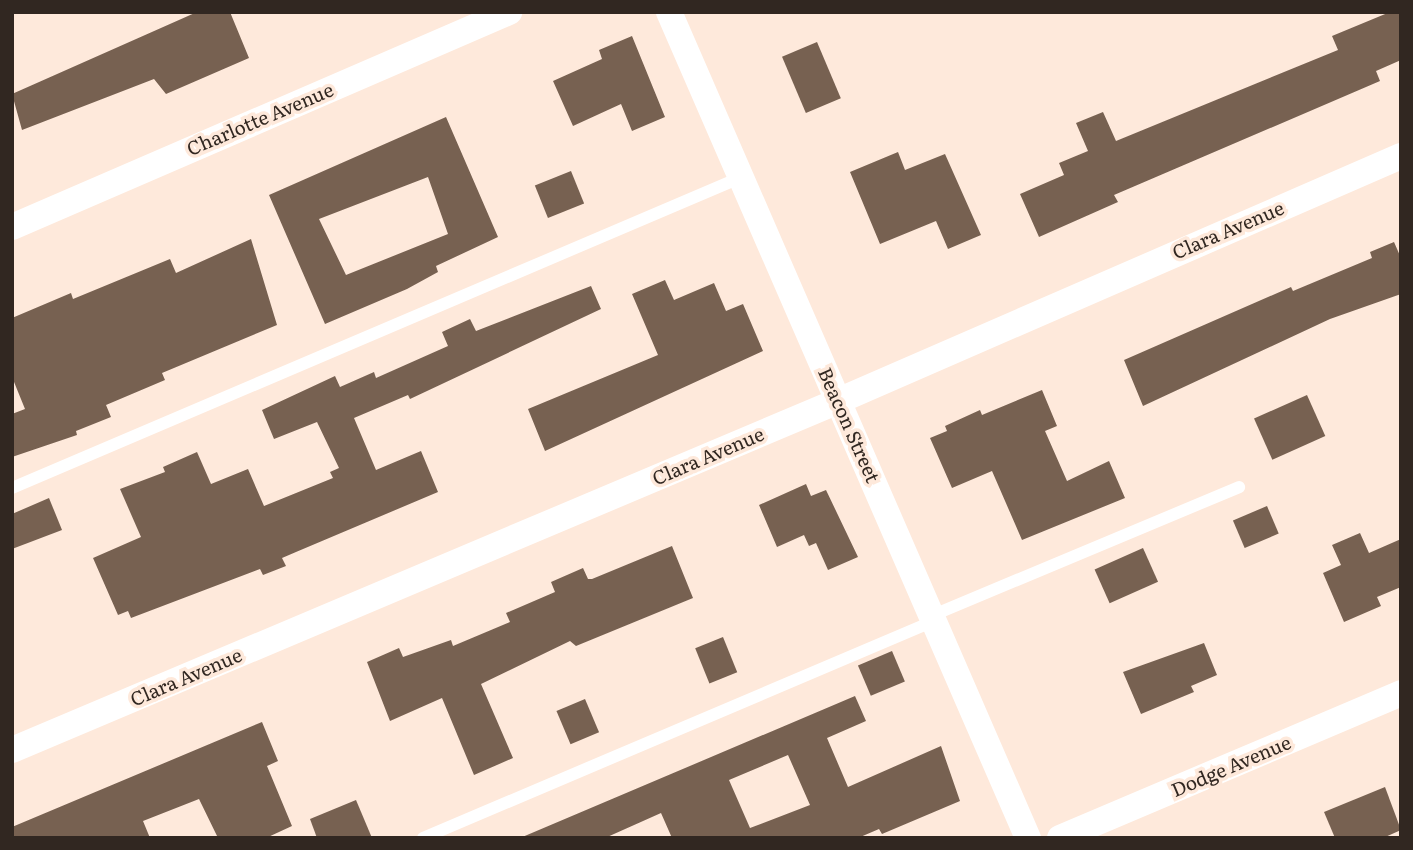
<!DOCTYPE html>
<html>
<head>
<meta charset="utf-8">
<style>
	body { margin:0 }
	#map { position:relative; width:1413px; height:850px; overflow:hidden; background:#fee9db; font-family:Literata,serif }
	div>[style] { position:absolute }
	.building>* { inset:0; background:#776151; transform-origin:0 0 }
	.lane>* { height:12px; margin:-6px; padding:0 6px; transform-origin:6px; border-radius:6px; background:#fff }
	.street>* { height:26px; margin:-13px; padding:0 13px; transform-origin:13px; border-radius:13px; background:#fff }
	span { translate:-50% -50%; white-space:nowrap; text-align:center; line-height:1.15; -webkit-text-stroke:7px #fee9db; paint-order:stroke }
	.street-label { font-size:19px; color:#312721 }
	.frame { position:absolute; inset:0; border:14px solid #312721; pointer-events:none }
</style>
</head>
<body>
<div id="map">
	<div class="building">
		<div style="clip-path:polygon(197px 12px,230px 12px,249px 58px,166px 94px,154px 79px,22px 130px,12px 94px)"></div>
		<div style="clip-path:polygon(1390px 12px,1401px 12px,1401px 60px,1376px 71px,1380px 81px,1114px 195px,1118px 202px,1039px 237px,1020px 194px,1064px 175px,1059px 163px,1088px 151px,1076px 123px,1103px 112px,1116px 141px,1338px 50px,1332px 36px)"></div>
		<div style="clip-path:polygon(632px 36px,665px 117px,632px 131px,621px 104px,573px 126px,553px 81px,602px 59px,599px 50px)"></div>
		<div style="left:817px;top:42px;width:61px;height:38px;rotate:67deg"></div>
		<div style="clip-path:polygon(evenodd,446px 117px,498px 237px,436px 266px,438px 272px,407px 289px,325px 324px,269px 195px,446px 117px,428px 177px,448px 234px,346px 275px,319px 219px,428px 177px)"></div>
		<div style="clip-path:polygon(898px 152px,905px 170px,945px 154px,981px 235px,948px 249px,936px 221px,880px 244px,850px 172px)"></div>
		<div style="left:571px;top:171px;width:35px;height:39px;rotate:68deg"></div>
		<div style="clip-path:polygon(251px 239px,277px 325px,162px 373px,165px 380px,106px 405px,111px 417px,76px 431px,77px 435px,12px 457px,12px 414px,25px 409px,12px 377px,12px 318px,71px 293px,73px 299px,170px 259px,176px 273px)"></div>
		<div style="clip-path:polygon(1394px 242px,1401px 258px,1401px 294px,1330px 319px,1143px 406px,1124px 360px,1291px 287px,1293px 291px,1372px 258px,1370px 252px)"></div>
		<div style="clip-path:polygon(665px 280px,674px 300px,714px 283px,726px 311px,743px 304px,763px 351px,545px 451px,528px 409px,658px 355px,632px 294px)"></div>
		<div style="clip-path:polygon(591px 286px,601px 309px,410px 399px,408px 395px,354px 418px,376px 470px,421px 451px,438px 492px,296px 552px,282px 558px,286px 566px,263px 575px,260px 569px,131px 618px,128px 611px,118px 615px,93px 558px,141px 537px,120px 489px,165px 472px,163px 467px,197px 452px,211px 484px,248px 469px,264px 506px,333px 478px,330px 472px,339px 468px,317px 422px,274px 439px,262px 410px,335px 376px,340px 387px,374px 372px,376px 378px,448px 346px,442px 332px,470px 319px,476px 331px)"></div>
		<div style="clip-path:polygon(1042px 390px,1057px 426px,1045px 431px,1067px 481px,1109px 461px,1125px 498px,1022px 540px,992px 471px,952px 488px,930px 438px,947px 431px,945px 426px,980px 410px,982px 415px)"></div>
		<div style="left:1307px;top:395px;width:45px;height:58px;rotate:66deg"></div>
		<div style="clip-path:polygon(806px 484px,811px 496px,826px 490px,858px 557px,828px 570px,816px 543px,809px 546px,804px 535px,777px 547px,759px 505px)"></div>
		<div style="clip-path:polygon(49px 498px,62px 530px,12px 549px,12px 514px)"></div>
		<div style="left:1267px;top:506px;width:30px;height:37px;rotate:67deg"></div>
		<div style="clip-path:polygon(1360px 533px,1369px 553px,1401px 539px,1401px 587px,1377px 597px,1381px 606px,1344px 622px,1323px 573px,1341px 565px,1332px 545px)"></div>
		<div style="clip-path:polygon(672px 546px,693px 598px,576px 646px,570px 641px,481px 684px,513px 758px,474px 775px,442px 698px,390px 721px,367px 662px,399px 648px,403px 657px,451px 640px,453px 646px,510px 622px,506px 613px,555px 592px,551px 582px,583px 568px,588px 579px,592px 579px)"></div>
		<div style="left:1143px;top:548px;width:37px;height:53px;rotate:66deg"></div>
		<div style="left:723px;top:637px;width:38px;height:30px;rotate:68deg"></div>
		<div style="clip-path:polygon(1204px 643px,1217px 675px,1191px 686px,1194px 692px,1141px 714px,1123px 672px)"></div>
		<div style="left:892px;top:651px;width:33px;height:37px;rotate:67deg"></div>
		<div style="clip-path:polygon(evenodd,855px 696px,866px 721px,827px 738px,848px 787px,941px 746px,960px 801px,882px 834px,879px 829px,858px 838px,672px 838px,661px 813px,605px 838px,520px 838px,855px 696px,788px 755px,810px 805px,750px 828px,729px 780px,788px 755px)"></div>
		<div style="left:585px;top:699px;width:36px;height:31px;rotate:67deg"></div>
		<div style="clip-path:polygon(262px 722px,278px 761px,267px 766px,292px 826px,266px 838px,218px 838px,199px 799px,143px 821px,150px 838px,12px 838px,12px 827px)"></div>
		<div style="clip-path:polygon(1385px 787px,1401px 830px,1383px 838px,1335px 838px,1324px 812px)"></div>
		<div style="clip-path:polygon(356px 800px,372px 838px,317px 838px,310px 819px)"></div>
	</div>
	<div class="lane">
		<div style="left:12px;top:488px;width:793px;rotate:-23.08deg"></div>
		<div style="left:931px;top:616px;width:334px;rotate:-22.7deg"></div>
		<div style="left:423px;top:838px;width:555px;rotate:-23.01deg"></div>
	</div>
	<div class="street">
		<div style="left:669px;top:12px;width:901px;rotate:66.51deg"></div>
		<div style="left:12px;top:227px;width:542px;rotate:-23.39deg"></div>
		<div style="left:12px;top:750px;width:897px;rotate:-22.9deg"></div>
		<div style="left:838px;top:401px;width:614px;rotate:-23.52deg"></div>
		<div style="left:1060px;top:838px;width:371px;rotate:-23deg"></div>
	</div>
	<div class="street-label">
		<span style="left:260px;top:119px;rotate:-23deg">Charlotte Avenue</span>
		<span style="left:1228px;top:230px;rotate:-23deg">Clara Avenue</span>
		<span style="left:849px;top:425px;rotate:66deg">Beacon Street</span>
		<span style="left:708px;top:456px;rotate:-23deg">Clara Avenue</span>
		<span style="left:186px;top:677px;rotate:-23deg">Clara Avenue</span>
		<span style="left:1231px;top:766px;rotate:-23deg">Dodge Avenue</span>
	</div>
	<div class="frame"></div>
</div>
</body>
</html>
